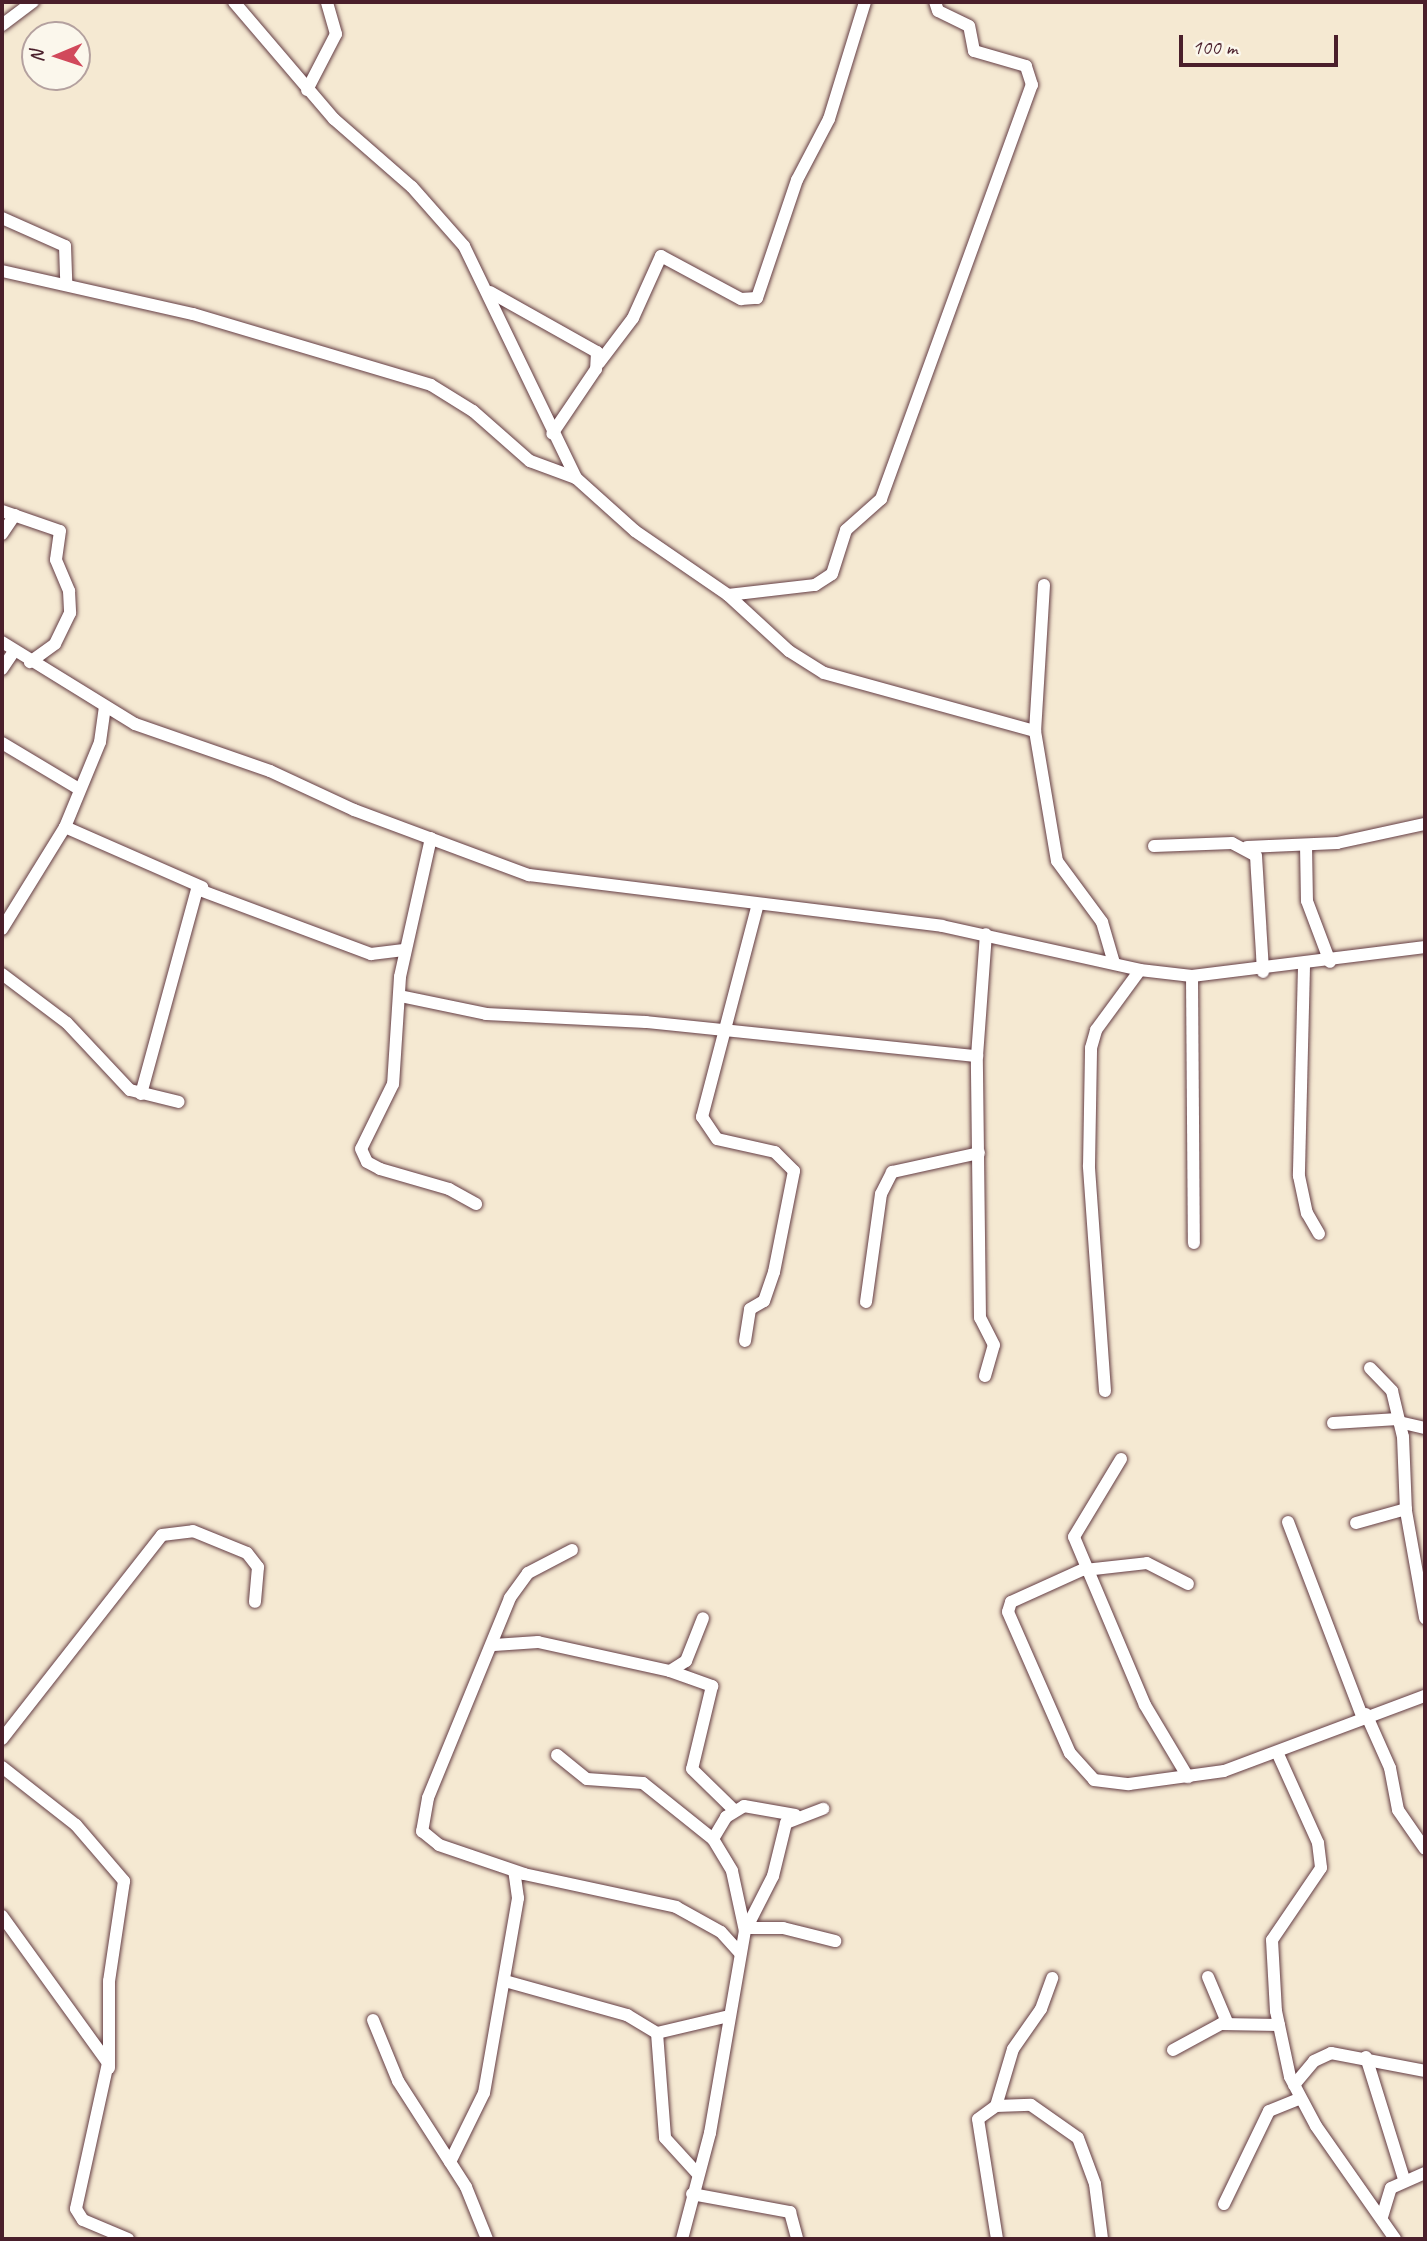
<!DOCTYPE html>
<html>
<head>
<meta charset="utf-8">
<style>
	body { margin:0 }
	#map { position:relative; width:1427px; height:2241px; overflow:hidden; background:#f5e9d2; font-family:Caveat,sans-serif }
	div>[style] { position:absolute }
	.roads { filter:drop-shadow(0 0 2px #643d44) drop-shadow(0 0 2px #643d44) }
	.street>* { height:12px; margin:-6px; padding:0 6px; transform-origin:6px; border-radius:6px; background:#fff }
	span { translate:-50% -50%; white-space:nowrap; text-align:center; line-height:1.15; -webkit-text-stroke:6px #fbf7ec; paint-order:stroke }
	.frame { position:absolute; inset:0; border:4px solid #4a1f2b; pointer-events:none }
	.north { position:absolute; left:21px; top:21px; width:70px; height:70px; box-sizing:border-box; background:#fbf7ec; border:2px solid #b4a19f; border-radius:50%; rotate:268deg; font-size:19px; font-weight:700; line-height:28px; text-align:center; color:#4a1f2b }
	.north::after { content:''; display:block; margin:auto; width:24px; height:32px; background:#d1495b; clip-path:polygon(50% 0,100% 100%,50% 72%,0 100%) }
	.scale { position:absolute; left:1179px; top:35px; width:159px; height:32px; box-sizing:border-box; border:4px solid #4a1f2b; border-top:0; padding-left:9px; font-size:21px; line-height:24px; white-space:nowrap; color:#4a1f2b; -webkit-text-stroke:5px #fbf7ec; paint-order:stroke }
</style>
</head>
<body>
<div id="map">
	<div class="roads">
		<div class="street">
			<div style="left:234px;top:2px;width:154px;rotate:49.5deg"></div>
			<div style="left:334px;top:119px;width:103px;rotate:41.1deg"></div>
			<div style="left:412px;top:187px;width:79px;rotate:48.6deg"></div>
			<div style="left:464px;top:246px;width:258px;rotate:64.2deg"></div>
			<div style="left:2px;top:25px;width:39px;rotate:-37deg"></div>
			<div style="left:307px;top:90px;width:63px;rotate:-62.6deg"></div>
			<div style="left:336px;top:34px;width:33px;rotate:-106deg"></div>
			<div style="left:2px;top:218px;width:69px;rotate:24deg"></div>
			<div style="left:65px;top:246px;width:37px;rotate:88deg"></div>
			<div style="left:2px;top:271px;width:196px;rotate:12.7deg"></div>
			<div style="left:193px;top:314px;width:248px;rotate:16.6deg"></div>
			<div style="left:431px;top:385px;width:49px;rotate:31.8deg"></div>
			<div style="left:473px;top:411px;width:76px;rotate:41.3deg"></div>
			<div style="left:530px;top:461px;width:49px;rotate:20.3deg"></div>
			<div style="left:576px;top:478px;width:79px;rotate:41.9deg"></div>
			<div style="left:635px;top:531px;width:113px;rotate:34.5deg"></div>
			<div style="left:728px;top:595px;width:88px;rotate:-6.6deg"></div>
			<div style="left:815px;top:585px;width:20px;rotate:-33deg"></div>
			<div style="left:832px;top:574px;width:46px;rotate:-72.3deg"></div>
			<div style="left:846px;top:530px;width:47px;rotate:-41.5deg"></div>
			<div style="left:881px;top:499px;width:441px;rotate:-70deg"></div>
			<div style="left:1032px;top:85px;width:20px;rotate:-108deg"></div>
			<div style="left:1026px;top:66px;width:54px;rotate:-163.9deg"></div>
			<div style="left:974px;top:51px;width:25px;rotate:-101deg"></div>
			<div style="left:969px;top:26px;width:34px;rotate:-154deg"></div>
			<div style="left:938px;top:11px;width:9px;rotate:-108deg"></div>
			<div style="left:490px;top:292px;width:123px;rotate:29.3deg"></div>
			<div style="left:597px;top:352px;width:17px;rotate:93deg"></div>
			<div style="left:596px;top:369px;width:78px;rotate:124.1deg"></div>
			<div style="left:599px;top:363px;width:56px;rotate:-52.9deg"></div>
			<div style="left:633px;top:318px;width:68px;rotate:-65.7deg"></div>
			<div style="left:661px;top:256px;width:91px;rotate:28.3deg"></div>
			<div style="left:741px;top:299px;width:16px;rotate:-4deg"></div>
			<div style="left:757px;top:298px;width:125px;rotate:-71.3deg"></div>
			<div style="left:797px;top:180px;width:69px;rotate:-62.3deg"></div>
			<div style="left:829px;top:119px;width:122px;rotate:-72.9deg"></div>
			<div style="left:2px;top:511px;width:61px;rotate:19deg"></div>
			<div style="left:60px;top:531px;width:29px;rotate:98deg"></div>
			<div style="left:56px;top:560px;width:34px;rotate:67deg"></div>
			<div style="left:69px;top:591px;width:22px;rotate:87deg"></div>
			<div style="left:70px;top:613px;width:34px;rotate:116deg"></div>
			<div style="left:55px;top:644px;width:31px;rotate:144deg"></div>
			<div style="left:2px;top:534px;width:23px;rotate:-56deg"></div>
			<div style="left:1044px;top:585px;width:146px;rotate:93.5deg"></div>
			<div style="left:1035px;top:731px;width:132px;rotate:80.4deg"></div>
			<div style="left:1057px;top:861px;width:76px;rotate:53.6deg"></div>
			<div style="left:1102px;top:922px;width:43px;rotate:73.7deg"></div>
			<div style="left:728px;top:595px;width:83px;rotate:42.6deg"></div>
			<div style="left:789px;top:651px;width:41px;rotate:32.2deg"></div>
			<div style="left:824px;top:673px;width:219px;rotate:15.4deg"></div>
			<div style="left:2px;top:642px;width:156px;rotate:31.7deg"></div>
			<div style="left:135px;top:724px;width:143px;rotate:19.2deg"></div>
			<div style="left:270px;top:771px;width:93px;rotate:24.9deg"></div>
			<div style="left:354px;top:810px;width:187px;rotate:20.4deg"></div>
			<div style="left:529px;top:875px;width:416px;rotate:7deg"></div>
			<div style="left:942px;top:926px;width:203px;rotate:12.5deg"></div>
			<div style="left:1140px;top:970px;width:52px;rotate:6.6deg"></div>
			<div style="left:1192px;top:976px;width:235px;rotate:-7.1deg"></div>
			<div style="left:2px;top:669px;width:22px;rotate:-56deg"></div>
			<div style="left:2px;top:743px;width:90px;rotate:30.9deg"></div>
			<div style="left:65px;top:827px;width:150px;rotate:23.7deg"></div>
			<div style="left:431px;top:838px;width:142px;rotate:102.6deg"></div>
			<div style="left:400px;top:977px;width:107px;rotate:93.7deg"></div>
			<div style="left:393px;top:1084px;width:72px;rotate:116.2deg"></div>
			<div style="left:361px;top:1149px;width:14px;rotate:65deg"></div>
			<div style="left:367px;top:1162px;width:15px;rotate:28deg"></div>
			<div style="left:380px;top:1169px;width:72px;rotate:16.2deg"></div>
			<div style="left:449px;top:1189px;width:31px;rotate:29deg"></div>
			<div style="left:1306px;top:845px;width:56px;rotate:89deg"></div>
			<div style="left:1307px;top:901px;width:65px;rotate:69.3deg"></div>
			<div style="left:1154px;top:846px;width:78px;rotate:-2.2deg"></div>
			<div style="left:1232px;top:843px;width:27px;rotate:28deg"></div>
			<div style="left:1256px;top:856px;width:116px;rotate:86.5deg"></div>
			<div style="left:1247px;top:847px;width:90px;rotate:-2.5deg"></div>
			<div style="left:1337px;top:843px;width:90px;rotate:-12.2deg"></div>
			<div style="left:2px;top:929px;width:120px;rotate:-58.3deg"></div>
			<div style="left:65px;top:827px;width:92px;rotate:-67.6deg"></div>
			<div style="left:100px;top:742px;width:34px;rotate:-82deg"></div>
			<div style="left:1304px;top:966px;width:210px;rotate:91.4deg"></div>
			<div style="left:1299px;top:1176px;width:38px;rotate:78deg"></div>
			<div style="left:1307px;top:1213px;width:24px;rotate:60deg"></div>
			<div style="left:2px;top:974px;width:81px;rotate:37deg"></div>
			<div style="left:67px;top:1023px;width:92px;rotate:46.8deg"></div>
			<div style="left:130px;top:1090px;width:50px;rotate:13.8deg"></div>
			<div style="left:1192px;top:976px;width:267px;rotate:89.6deg"></div>
			<div style="left:400px;top:996px;width:88px;rotate:11.8deg"></div>
			<div style="left:486px;top:1014px;width:160px;rotate:2.9deg"></div>
			<div style="left:646px;top:1022px;width:333px;rotate:5.9deg"></div>
			<div style="left:141px;top:1094px;width:213px;rotate:-74.7deg"></div>
			<div style="left:197px;top:889px;width:186px;rotate:20.5deg"></div>
			<div style="left:371px;top:954px;width:33px;rotate:-7deg"></div>
			<div style="left:866px;top:1302px;width:109px;rotate:-82.1deg"></div>
			<div style="left:881px;top:1194px;width:25px;rotate:-63deg"></div>
			<div style="left:892px;top:1172px;width:89px;rotate:-12.3deg"></div>
			<div style="left:745px;top:1341px;width:32px;rotate:-81deg"></div>
			<div style="left:750px;top:1309px;width:16px;rotate:-30deg"></div>
			<div style="left:764px;top:1301px;width:31px;rotate:-71deg"></div>
			<div style="left:774px;top:1272px;width:103px;rotate:-78.8deg"></div>
			<div style="left:794px;top:1171px;width:27px;rotate:-135deg"></div>
			<div style="left:775px;top:1152px;width:59px;rotate:-167.4deg"></div>
			<div style="left:717px;top:1139px;width:27px;rotate:-124deg"></div>
			<div style="left:702px;top:1117px;width:220px;rotate:-75.3deg"></div>
			<div style="left:1370px;top:1368px;width:32px;rotate:46deg"></div>
			<div style="left:1392px;top:1391px;width:47px;rotate:76.6deg"></div>
			<div style="left:1403px;top:1437px;width:74px;rotate:87.7deg"></div>
			<div style="left:1406px;top:1511px;width:109px;rotate:79.9deg"></div>
			<div style="left:985px;top:1376px;width:32px;rotate:-74deg"></div>
			<div style="left:994px;top:1345px;width:30px;rotate:-117deg"></div>
			<div style="left:980px;top:1318px;width:262px;rotate:-90.7deg"></div>
			<div style="left:977px;top:1056px;width:122px;rotate:-85.8deg"></div>
			<div style="left:1105px;top:1391px;width:226px;rotate:-94.1deg"></div>
			<div style="left:1089px;top:1166px;width:118px;rotate:-89deg"></div>
			<div style="left:1091px;top:1048px;width:19px;rotate:-74deg"></div>
			<div style="left:1096px;top:1030px;width:74px;rotate:-53.7deg"></div>
			<div style="left:1399px;top:1422px;width:27px;rotate:13deg"></div>
			<div style="left:1333px;top:1423px;width:65px;rotate:-3.5deg"></div>
			<div style="left:1121px;top:1459px;width:91px;rotate:121.1deg"></div>
			<div style="left:1074px;top:1537px;width:182px;rotate:67.1deg"></div>
			<div style="left:1145px;top:1705px;width:84px;rotate:59.2deg"></div>
			<div style="left:1288px;top:1522px;width:208px;rotate:69.1deg"></div>
			<div style="left:1356px;top:1523px;width:52px;rotate:-15.6deg"></div>
			<div style="left:572px;top:1550px;width:50px;rotate:152.4deg"></div>
			<div style="left:528px;top:1573px;width:31px;rotate:126deg"></div>
			<div style="left:510px;top:1598px;width:216px;rotate:112.3deg"></div>
			<div style="left:428px;top:1798px;width:34px;rotate:100deg"></div>
			<div style="left:422px;top:1831px;width:22px;rotate:39deg"></div>
			<div style="left:439px;top:1845px;width:90px;rotate:18.8deg"></div>
			<div style="left:524px;top:1874px;width:156px;rotate:12.2deg"></div>
			<div style="left:676px;top:1907px;width:51px;rotate:29.1deg"></div>
			<div style="left:721px;top:1932px;width:28px;rotate:48deg"></div>
			<div style="left:1084px;top:1569px;width:80px;rotate:155.7deg"></div>
			<div style="left:1011px;top:1602px;width:10px;rotate:107deg"></div>
			<div style="left:1008px;top:1612px;width:154px;rotate:66.3deg"></div>
			<div style="left:1070px;top:1753px;width:36px;rotate:48deg"></div>
			<div style="left:1094px;top:1780px;width:35px;rotate:7deg"></div>
			<div style="left:1129px;top:1784px;width:96px;rotate:-7.8deg"></div>
			<div style="left:1224px;top:1771px;width:215px;rotate:-20.5deg"></div>
			<div style="left:1085px;top:1570px;width:62px;rotate:-6.4deg"></div>
			<div style="left:1147px;top:1563px;width:46px;rotate:27.1deg"></div>
			<div style="left:494px;top:1645px;width:44px;rotate:-3.9deg"></div>
			<div style="left:538px;top:1642px;width:135px;rotate:12.4deg"></div>
			<div style="left:670px;top:1671px;width:19px;rotate:-32deg"></div>
			<div style="left:686px;top:1661px;width:46px;rotate:-68.4deg"></div>
			<div style="left:670px;top:1671px;width:45px;rotate:19.7deg"></div>
			<div style="left:712px;top:1686px;width:85px;rotate:103.5deg"></div>
			<div style="left:692px;top:1769px;width:59px;rotate:44.3deg"></div>
			<div style="left:1366px;top:1714px;width:59px;rotate:66deg"></div>
			<div style="left:1390px;top:1768px;width:43px;rotate:79.2deg"></div>
			<div style="left:1398px;top:1810px;width:47px;rotate:55.3deg"></div>
			<div style="left:2px;top:1739px;width:259px;rotate:-51.9deg"></div>
			<div style="left:162px;top:1535px;width:31px;rotate:-7deg"></div>
			<div style="left:193px;top:1531px;width:58px;rotate:22.2deg"></div>
			<div style="left:247px;top:1553px;width:18px;rotate:52deg"></div>
			<div style="left:258px;top:1567px;width:35px;rotate:95deg"></div>
			<div style="left:1277px;top:1752px;width:100px;rotate:65.7deg"></div>
			<div style="left:1318px;top:1843px;width:25px;rotate:83deg"></div>
			<div style="left:1321px;top:1868px;width:87px;rotate:124.2deg"></div>
			<div style="left:1272px;top:1940px;width:71px;rotate:86.8deg"></div>
			<div style="left:1276px;top:2011px;width:67px;rotate:78deg"></div>
			<div style="left:1290px;top:2077px;width:55px;rotate:62deg"></div>
			<div style="left:1316px;top:2126px;width:138px;rotate:55deg"></div>
			<div style="left:557px;top:1755px;width:38px;rotate:39deg"></div>
			<div style="left:587px;top:1779px;width:56px;rotate:4.1deg"></div>
			<div style="left:643px;top:1783px;width:90px;rotate:38.7deg"></div>
			<div style="left:713px;top:1839px;width:37px;rotate:59deg"></div>
			<div style="left:732px;top:1871px;width:61px;rotate:77.8deg"></div>
			<div style="left:2px;top:1767px;width:94px;rotate:38.1deg"></div>
			<div style="left:76px;top:1825px;width:74px;rotate:49.4deg"></div>
			<div style="left:124px;top:1881px;width:101px;rotate:98.5deg"></div>
			<div style="left:109px;top:1981px;width:87px;rotate:90deg"></div>
			<div style="left:713px;top:1839px;width:26px;rotate:-59deg"></div>
			<div style="left:726px;top:1817px;width:21px;rotate:-31deg"></div>
			<div style="left:744px;top:1806px;width:52px;rotate:10deg"></div>
			<div style="left:2px;top:1916px;width:181px;rotate:54.2deg"></div>
			<div style="left:108px;top:2063px;width:149px;rotate:102.4deg"></div>
			<div style="left:76px;top:2209px;width:13px;rotate:58deg"></div>
			<div style="left:83px;top:2220px;width:49px;rotate:22.9deg"></div>
			<div style="left:746px;top:1928px;width:37px"></div>
			<div style="left:783px;top:1928px;width:54px;rotate:14deg"></div>
			<div style="left:1208px;top:1977px;width:49px;rotate:67.1deg"></div>
			<div style="left:505px;top:1981px;width:127px;rotate:15.6deg"></div>
			<div style="left:627px;top:2015px;width:35px;rotate:31deg"></div>
			<div style="left:657px;top:2033px;width:105px;rotate:85.6deg"></div>
			<div style="left:665px;top:2138px;width:47px;rotate:47.6deg"></div>
			<div style="left:373px;top:2020px;width:66px;rotate:67.7deg"></div>
			<div style="left:398px;top:2081px;width:126px;rotate:57.3deg"></div>
			<div style="left:466px;top:2187px;width:56px;rotate:68deg"></div>
			<div style="left:657px;top:2033px;width:74px;rotate:-13.3deg"></div>
			<div style="left:1173px;top:2050px;width:55px;rotate:-28.4deg"></div>
			<div style="left:1221px;top:2024px;width:58px;rotate:1deg"></div>
			<div style="left:1366px;top:2057px;width:128px;rotate:72.7deg"></div>
			<div style="left:1294px;top:2085px;width:31px;rotate:-50deg"></div>
			<div style="left:1314px;top:2061px;width:19px;rotate:-25deg"></div>
			<div style="left:1331px;top:2053px;width:96px;rotate:10.8deg"></div>
			<div style="left:996px;top:2106px;width:35px;rotate:-2deg"></div>
			<div style="left:1031px;top:2105px;width:57px;rotate:35.1deg"></div>
			<div style="left:1078px;top:2138px;width:49px;rotate:69.7deg"></div>
			<div style="left:1095px;top:2184px;width:55px;rotate:82.7deg"></div>
			<div style="left:450px;top:2162px;width:77px;rotate:-63.8deg"></div>
			<div style="left:484px;top:2093px;width:198px;rotate:-80.1deg"></div>
			<div style="left:518px;top:1898px;width:27px;rotate:-98deg"></div>
			<div style="left:692px;top:2194px;width:100px;rotate:10.4deg"></div>
			<div style="left:790px;top:2212px;width:28px;rotate:75deg"></div>
			<div style="left:1224px;top:2204px;width:103px;rotate:-64.2deg"></div>
			<div style="left:1269px;top:2111px;width:32px;rotate:-22deg"></div>
			<div style="left:1382px;top:2217px;width:30px;rotate:-73deg"></div>
			<div style="left:1391px;top:2188px;width:37px;rotate:-24deg"></div>
			<div style="left:682px;top:2239px;width:110px;rotate:-75.2deg"></div>
			<div style="left:710px;top:2133px;width:205px;rotate:-80.2deg"></div>
			<div style="left:745px;top:1931px;width:62px;rotate:-63deg"></div>
			<div style="left:773px;top:1876px;width:55px;rotate:-76.2deg"></div>
			<div style="left:786px;top:1823px;width:40px;rotate:-21deg"></div>
			<div style="left:997px;top:2239px;width:121px;rotate:-99deg"></div>
			<div style="left:978px;top:2119px;width:22px;rotate:-36deg"></div>
			<div style="left:996px;top:2106px;width:59px;rotate:-73.4deg"></div>
			<div style="left:1013px;top:2049px;width:49px;rotate:-55deg"></div>
			<div style="left:1041px;top:2009px;width:33px;rotate:-70deg"></div>
		</div>
	</div>
	<div class="frame"></div>
	<div class="north">N</div>
	<div class="scale">100 m</div>
</div>
</body>
</html>
